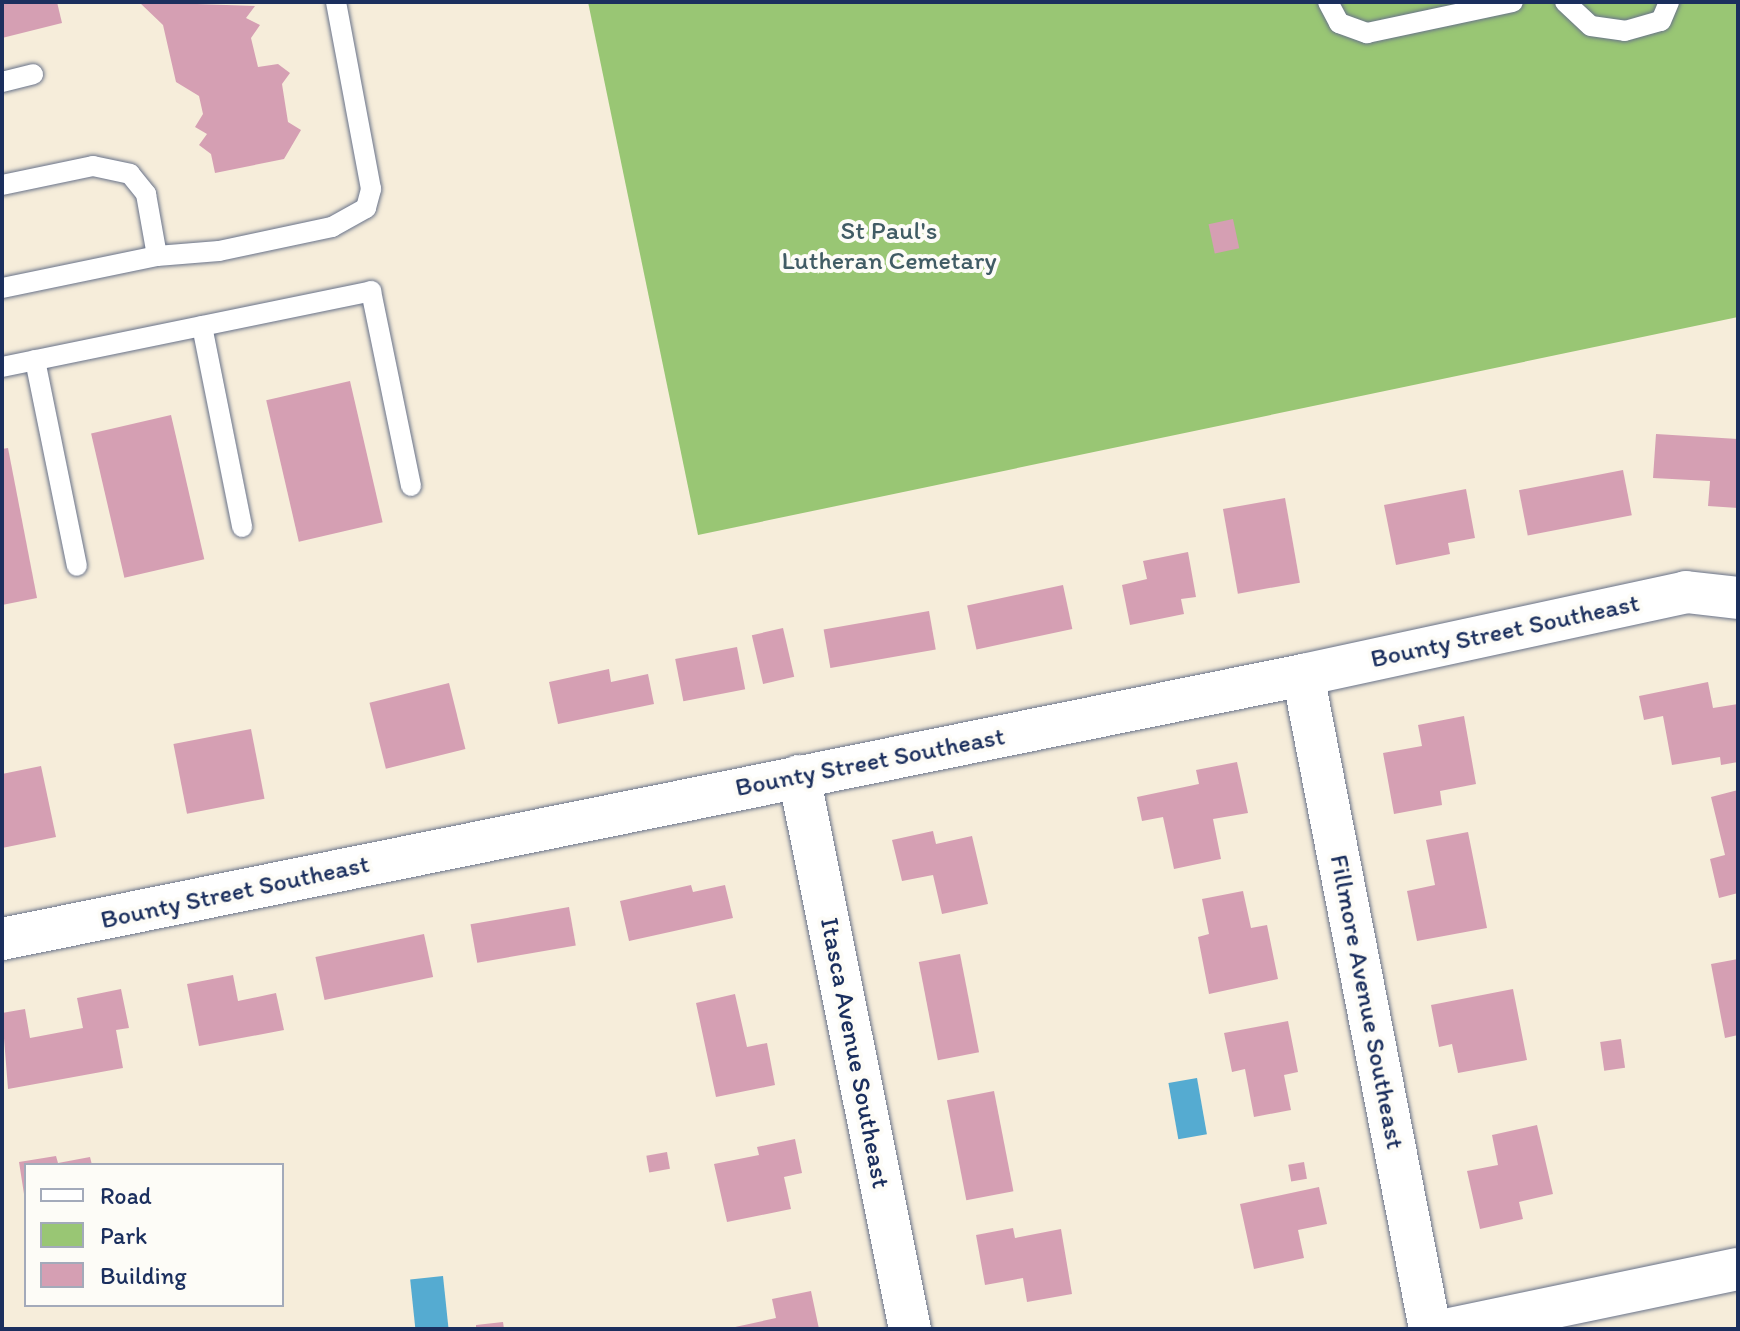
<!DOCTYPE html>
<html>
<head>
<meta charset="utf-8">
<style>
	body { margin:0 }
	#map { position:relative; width:1740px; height:1331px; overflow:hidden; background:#f6edda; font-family:Itim,sans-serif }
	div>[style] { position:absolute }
	.green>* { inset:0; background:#99c674 }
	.water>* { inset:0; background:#55abd1; transform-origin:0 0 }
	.building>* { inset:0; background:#d59fb3; transform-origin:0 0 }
	.roads { filter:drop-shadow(0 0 2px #687289) drop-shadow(0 0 2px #687289) }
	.lane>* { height:20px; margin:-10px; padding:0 10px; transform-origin:10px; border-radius:10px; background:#fff }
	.street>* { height:42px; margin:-21px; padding:0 21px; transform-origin:21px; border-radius:21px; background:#fff }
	span { translate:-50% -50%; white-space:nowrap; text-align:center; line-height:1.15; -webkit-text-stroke:8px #fdfcf7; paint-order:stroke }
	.park-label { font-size:26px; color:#415c65 }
	.street-label { font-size:26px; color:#1b2f5e }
	.frame { position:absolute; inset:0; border:4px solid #1b2f5e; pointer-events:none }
	.legend { position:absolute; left:24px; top:1163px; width:260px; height:144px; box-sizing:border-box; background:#fdfcf7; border:2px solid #a3aaba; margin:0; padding:10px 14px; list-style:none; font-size:24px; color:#1b2f5e }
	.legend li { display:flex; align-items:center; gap:16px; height:40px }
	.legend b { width:40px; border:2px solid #a3aaba }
</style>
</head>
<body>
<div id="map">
	<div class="green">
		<div style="clip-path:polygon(588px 2px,1738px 2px,1738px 317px,698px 535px)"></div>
	</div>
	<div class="water">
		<div style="left:1197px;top:1078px;width:57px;height:29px;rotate:80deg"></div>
		<div style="left:443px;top:1276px;width:53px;height:33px;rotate:84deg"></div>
	</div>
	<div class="building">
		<div style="clip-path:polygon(2px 2px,57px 2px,62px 23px,2px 38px)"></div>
		<div style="clip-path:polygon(139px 2px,255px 6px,246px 18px,260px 25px,251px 38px,258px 67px,278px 64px,290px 73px,282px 84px,288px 122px,301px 130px,284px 159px,215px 173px,211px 154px,199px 145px,207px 134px,195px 127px,203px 114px,199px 96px,176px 82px,163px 25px)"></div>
		<div style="left:1233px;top:219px;width:30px;height:25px;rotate:78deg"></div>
		<div style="left:350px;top:381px;width:145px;height:86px;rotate:77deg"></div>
		<div style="left:171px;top:415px;width:148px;height:82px;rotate:77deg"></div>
		<div style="clip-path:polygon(1656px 434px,1738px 439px,1738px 508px,1708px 506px,1710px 481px,1653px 478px)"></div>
		<div style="clip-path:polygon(8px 448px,37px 598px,2px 605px,2px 449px)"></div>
		<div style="left:1623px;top:470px;width:46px;height:106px;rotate:79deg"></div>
		<div style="clip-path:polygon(1466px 489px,1475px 538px,1448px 543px,1450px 554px,1396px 565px,1384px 505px)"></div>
		<div style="left:1285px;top:498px;width:86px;height:63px;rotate:80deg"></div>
		<div style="clip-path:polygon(1188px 552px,1196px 597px,1181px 599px,1184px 614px,1130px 625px,1122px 585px,1147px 579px,1143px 561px)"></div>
		<div style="left:1063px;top:585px;width:45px;height:98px;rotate:78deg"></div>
		<div style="left:929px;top:611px;width:39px;height:107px;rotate:80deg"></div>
		<div style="left:783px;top:628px;width:50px;height:32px;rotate:77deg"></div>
		<div style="left:737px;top:647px;width:43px;height:63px;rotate:79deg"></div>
		<div style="clip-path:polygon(609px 669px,611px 682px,648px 674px,654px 704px,558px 724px,549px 682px)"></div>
		<div style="clip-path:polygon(1708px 682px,1713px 708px,1738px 704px,1738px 762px,1721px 765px,1720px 757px,1672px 765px,1663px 716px,1644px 720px,1639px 696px)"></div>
		<div style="left:449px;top:683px;width:68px;height:82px;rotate:76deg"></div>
		<div style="clip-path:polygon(1464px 716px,1476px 784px,1440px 791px,1442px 805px,1394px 814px,1383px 753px,1422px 746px,1418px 725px)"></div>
		<div style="left:251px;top:729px;width:71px;height:79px;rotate:79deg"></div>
		<div style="clip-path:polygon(1237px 762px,1248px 813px,1213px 819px,1221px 859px,1174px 869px,1163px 817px,1142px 821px,1137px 797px,1199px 784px,1196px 770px)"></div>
		<div style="clip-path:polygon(41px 766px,56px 837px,2px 848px,2px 774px)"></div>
		<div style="clip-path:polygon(1738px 790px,1738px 893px,1719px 898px,1710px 859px,1725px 855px,1711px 797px)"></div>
		<div style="clip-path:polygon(933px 831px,936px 844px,972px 836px,988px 904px,942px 914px,933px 875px,902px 881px,892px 840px)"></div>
		<div style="clip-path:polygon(1468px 832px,1487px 928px,1417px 941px,1407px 891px,1435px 885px,1426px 840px)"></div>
		<div style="clip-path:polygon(691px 885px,693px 892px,725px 885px,733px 918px,629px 941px,620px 901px)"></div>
		<div style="clip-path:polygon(1243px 891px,1251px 928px,1267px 925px,1278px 979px,1209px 994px,1198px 937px,1209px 934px,1202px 899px)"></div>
		<div style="left:569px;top:907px;width:39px;height:100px;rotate:80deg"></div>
		<div style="left:424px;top:934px;width:44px;height:111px;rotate:78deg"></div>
		<div style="left:960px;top:954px;width:100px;height:42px;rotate:79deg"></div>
		<div style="clip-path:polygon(1738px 959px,1738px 1035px,1725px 1038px,1711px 964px)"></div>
		<div style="clip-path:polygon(233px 975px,238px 1001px,276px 993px,284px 1030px,199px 1046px,187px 984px)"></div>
		<div style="clip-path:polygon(121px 989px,129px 1028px,116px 1030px,123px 1068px,8px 1089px,2px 1013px,25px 1009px,30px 1038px,83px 1028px,77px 998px)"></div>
		<div style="clip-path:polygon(1513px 989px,1527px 1060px,1458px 1073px,1452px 1044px,1439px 1047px,1431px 1005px)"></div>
		<div style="clip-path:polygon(735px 994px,747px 1047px,767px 1043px,775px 1085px,716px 1097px,696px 1003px)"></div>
		<div style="clip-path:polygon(1288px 1021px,1298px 1072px,1284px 1075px,1291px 1110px,1254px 1117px,1245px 1069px,1232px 1072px,1224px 1033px)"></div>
		<div style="left:1621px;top:1039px;width:29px;height:21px;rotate:82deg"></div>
		<div style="left:994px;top:1091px;width:102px;height:48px;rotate:79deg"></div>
		<div style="clip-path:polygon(1537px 1125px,1553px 1194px,1519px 1202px,1523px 1219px,1480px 1229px,1467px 1171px,1498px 1165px,1492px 1135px)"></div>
		<div style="clip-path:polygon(795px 1139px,802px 1173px,784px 1177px,791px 1209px,727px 1222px,714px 1164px,759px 1155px,757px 1147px)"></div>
		<div style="left:667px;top:1152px;width:17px;height:21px;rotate:80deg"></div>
		<div style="clip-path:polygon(56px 1156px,58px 1163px,90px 1157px,92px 1165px,26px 1165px,24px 1194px,19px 1162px)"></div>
		<div style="left:1304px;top:1162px;width:17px;height:16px;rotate:80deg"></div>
		<div style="clip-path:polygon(1319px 1187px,1327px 1224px,1298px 1230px,1304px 1258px,1254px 1269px,1240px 1204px)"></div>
		<div style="clip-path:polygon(1013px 1228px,1015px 1238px,1061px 1229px,1072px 1294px,1027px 1302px,1023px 1278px,985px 1285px,976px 1235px)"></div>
		<div style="clip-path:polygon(811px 1291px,819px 1329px,726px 1329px,776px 1318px,772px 1299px)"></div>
		<div style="clip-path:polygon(503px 1322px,504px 1329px,476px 1329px,476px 1325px)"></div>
	</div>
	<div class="roads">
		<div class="lane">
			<div style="left:1328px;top:2px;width:24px;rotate:62deg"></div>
			<div style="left:1339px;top:23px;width:30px;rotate:20deg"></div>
			<div style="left:1367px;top:33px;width:149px;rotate:-12deg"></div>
			<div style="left:1565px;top:2px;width:35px;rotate:43deg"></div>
			<div style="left:1591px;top:26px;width:34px;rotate:8deg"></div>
			<div style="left:1625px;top:31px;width:37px;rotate:-16deg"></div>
			<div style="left:1661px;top:21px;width:21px;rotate:-67deg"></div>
			<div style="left:2px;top:82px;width:32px;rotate:-14deg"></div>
			<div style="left:2px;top:185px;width:93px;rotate:-11.8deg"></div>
			<div style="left:93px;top:166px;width:38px;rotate:12deg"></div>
			<div style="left:130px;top:174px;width:26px;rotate:51deg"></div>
			<div style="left:146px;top:194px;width:63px;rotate:79.9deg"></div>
			<div style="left:157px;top:256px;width:158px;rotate:168.3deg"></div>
			<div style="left:157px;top:256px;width:62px;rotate:-4.6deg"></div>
			<div style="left:219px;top:251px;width:116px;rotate:-12deg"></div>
			<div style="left:332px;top:227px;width:39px;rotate:-29deg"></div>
			<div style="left:366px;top:208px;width:20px;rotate:-75deg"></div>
			<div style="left:371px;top:189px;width:190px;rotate:-100.6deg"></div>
			<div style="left:202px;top:326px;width:205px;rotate:78.7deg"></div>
			<div style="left:35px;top:360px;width:210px;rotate:78.5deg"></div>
			<div style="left:2px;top:367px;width:377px;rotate:-11.6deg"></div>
			<div style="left:371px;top:291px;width:199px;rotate:78.4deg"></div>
		</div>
		<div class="street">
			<div style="left:1303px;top:675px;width:666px;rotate:79.01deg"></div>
			<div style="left:799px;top:776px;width:564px;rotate:78.65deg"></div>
			<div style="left:2px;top:939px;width:1328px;rotate:-11.47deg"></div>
			<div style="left:1303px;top:675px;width:392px;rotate:-12.2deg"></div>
			<div style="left:1686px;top:592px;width:52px;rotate:6.6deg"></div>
			<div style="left:1450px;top:1329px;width:294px;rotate:-11.8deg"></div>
		</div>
	</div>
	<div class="park-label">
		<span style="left:889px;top:246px">St Paul's<br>Lutheran Cemetary</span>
	</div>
	<div class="street-label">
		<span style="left:1505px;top:631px;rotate:-12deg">Bounty Street Southeast</span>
		<span style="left:870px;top:762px;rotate:-11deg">Bounty Street Southeast</span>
		<span style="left:235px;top:892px;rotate:-12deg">Bounty Street Southeast</span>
		<span style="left:1367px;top:1002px;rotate:79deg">Fillmore Avenue Southeast</span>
		<span style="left:855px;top:1053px;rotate:79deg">Itasca Avenue Southeast</span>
	</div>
	<div class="frame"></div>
	<ul class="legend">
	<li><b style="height:10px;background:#fff"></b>Road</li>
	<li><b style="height:22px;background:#99c674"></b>Park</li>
	<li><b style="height:22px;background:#d59fb3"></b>Building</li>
	</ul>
</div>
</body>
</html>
